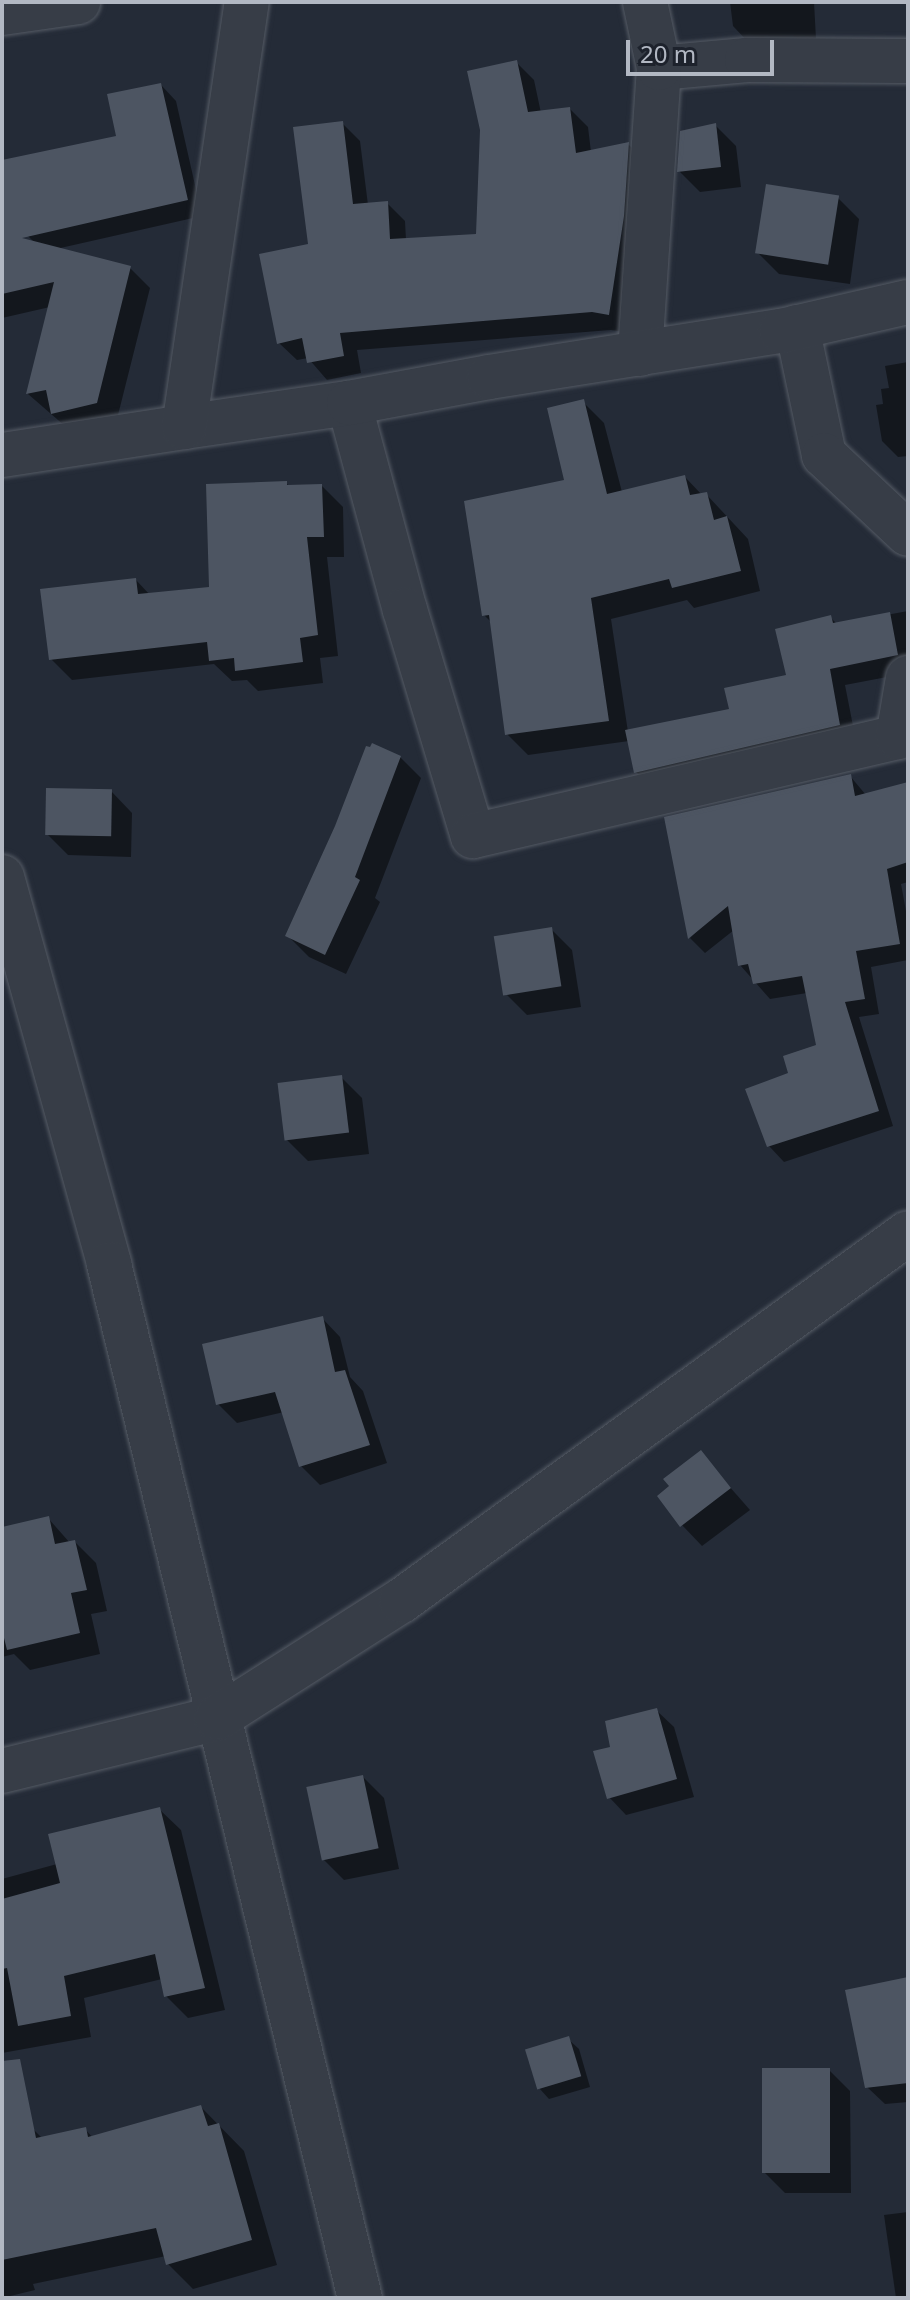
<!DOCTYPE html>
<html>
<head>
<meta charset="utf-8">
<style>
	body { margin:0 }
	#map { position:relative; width:910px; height:2300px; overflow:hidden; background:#242b37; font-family:"Noto Sans",sans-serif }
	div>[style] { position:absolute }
	.shadow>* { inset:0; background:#0007 }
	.building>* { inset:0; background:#4d5562; transform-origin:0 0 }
	.roads { filter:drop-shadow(0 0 2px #555b65) drop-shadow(0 0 2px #555b65) }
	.street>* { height:44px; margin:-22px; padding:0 22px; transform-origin:22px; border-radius:22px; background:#373d47 }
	span { translate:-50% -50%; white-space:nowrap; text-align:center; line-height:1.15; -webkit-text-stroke:6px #1d222c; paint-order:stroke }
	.frame { position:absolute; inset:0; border:4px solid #b2b8c3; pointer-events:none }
	.scale { position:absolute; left:626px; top:40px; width:148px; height:36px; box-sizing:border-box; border:4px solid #b2b8c3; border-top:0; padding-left:10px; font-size:24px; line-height:28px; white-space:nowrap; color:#b2b8c3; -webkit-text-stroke:6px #1d222c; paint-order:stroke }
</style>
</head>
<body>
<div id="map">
	<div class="shadow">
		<div style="clip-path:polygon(730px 2px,814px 2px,816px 39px,749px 43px,733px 26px)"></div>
		<div style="clip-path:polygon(516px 62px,534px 80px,541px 113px,570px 109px,588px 127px,591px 152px,628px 144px,646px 162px,626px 332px,611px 330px,357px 350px,361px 373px,327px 380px,308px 358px,297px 360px,279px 343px,310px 246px,342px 123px,360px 141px,368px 205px,387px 203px,405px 221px,406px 240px,478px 236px)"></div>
		<div style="clip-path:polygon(161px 85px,176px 101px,202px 216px,56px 249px,130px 268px,150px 288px,116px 423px,73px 433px,28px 394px,50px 307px,2px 318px,2px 253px,37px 245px,28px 236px)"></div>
		<div style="clip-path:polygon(715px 125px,736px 146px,741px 187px,700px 192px,679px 171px)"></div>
		<div style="clip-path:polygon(838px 198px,859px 219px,850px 284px,779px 274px,758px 253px)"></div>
		<div style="clip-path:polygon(908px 362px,908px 456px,898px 457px,882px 441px,876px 405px,883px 404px,881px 389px,889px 388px,885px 366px)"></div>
		<div style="clip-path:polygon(583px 402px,604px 423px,622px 492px,685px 477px,702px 495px,706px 494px,748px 539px,760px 591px,694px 608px,687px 600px,611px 619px,628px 732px,731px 710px,789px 676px,830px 617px,837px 624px,908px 611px,908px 673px,845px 685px,856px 741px,653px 788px,636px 772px,629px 741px,528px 755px,507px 734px,492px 623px,484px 615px,567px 481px)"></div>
		<div style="clip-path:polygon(286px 483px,290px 487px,322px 486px,343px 507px,344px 557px,327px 557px,338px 656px,320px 658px,323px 683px,258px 691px,247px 680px,232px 681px,214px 664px,72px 680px,51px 659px,136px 580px,150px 595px,211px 589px)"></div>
		<div style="clip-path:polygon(400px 757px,421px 778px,375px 898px,380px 902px,346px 974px,309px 957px,288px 936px)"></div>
		<div style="clip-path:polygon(850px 776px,866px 795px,908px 785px,908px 882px,901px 884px,908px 922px,908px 960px,871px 967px,879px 1014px,859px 1017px,893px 1126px,784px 1162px,769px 1146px,790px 1074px,819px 1047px,807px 993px,770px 999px,740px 965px,734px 930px,705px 953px,690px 938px)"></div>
		<div style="clip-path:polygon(111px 791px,132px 813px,131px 857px,68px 855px,47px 834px)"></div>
		<div style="clip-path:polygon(551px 929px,572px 950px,581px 1007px,527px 1015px,506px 994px)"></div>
		<div style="clip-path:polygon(341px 1077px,362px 1098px,369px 1154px,308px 1161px,287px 1140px)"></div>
		<div style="clip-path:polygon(322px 1318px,340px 1337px,350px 1377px,363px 1391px,387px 1463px,320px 1485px,301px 1466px,284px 1412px,237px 1423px,218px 1404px)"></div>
		<div style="clip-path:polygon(700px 1453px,750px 1510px,702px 1546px,682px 1525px,672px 1487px)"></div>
		<div style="clip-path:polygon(48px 1518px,70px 1543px,75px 1542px,96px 1563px,107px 1611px,91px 1614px,100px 1654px,30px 1670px,14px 1654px,2px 1657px,2px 1529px)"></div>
		<div style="clip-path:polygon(656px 1710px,674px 1727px,694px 1797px,626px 1815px,609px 1797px,612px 1748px)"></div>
		<div style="clip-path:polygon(363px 1777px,384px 1798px,399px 1869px,344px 1880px,323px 1859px)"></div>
		<div style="clip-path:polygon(159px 1809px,181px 1830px,225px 2010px,188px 2018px,166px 1996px,162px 1979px,84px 1998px,91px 2037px,2px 2053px,2px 1879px,57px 1864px)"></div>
		<div style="clip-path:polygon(908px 1979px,908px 2102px,885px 2104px,867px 2087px)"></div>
		<div style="clip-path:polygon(568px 2039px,579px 2049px,590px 2087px,549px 2099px,539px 2088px)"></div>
		<div style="clip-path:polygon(829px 2070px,850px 2091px,851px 2193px,785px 2193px,764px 2172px)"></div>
		<div style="clip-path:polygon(201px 2107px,244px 2151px,277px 2265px,193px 2289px,168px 2264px,166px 2256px,33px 2284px,35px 2290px,2px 2298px,2px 2138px,34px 2130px,43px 2139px,85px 2129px,93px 2138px)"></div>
		<div style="clip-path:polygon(908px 2212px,908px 2298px,896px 2298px,884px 2215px)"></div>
	</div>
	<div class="building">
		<div style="clip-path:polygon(517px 60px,528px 112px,570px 107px,576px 153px,629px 142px,624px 216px,609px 315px,592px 312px,340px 333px,344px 356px,307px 363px,302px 338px,277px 344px,259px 254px,308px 244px,293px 127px,343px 121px,353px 204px,388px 201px,390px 239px,476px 234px,480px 130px,467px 71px)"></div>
		<div style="clip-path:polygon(161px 83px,188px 200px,22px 238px,131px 266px,97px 403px,51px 414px,46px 390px,26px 394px,54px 282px,2px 294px,2px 160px,116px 136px,107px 94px)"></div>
		<div style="clip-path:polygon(716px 123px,721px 167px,677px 172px,680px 131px)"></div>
		<div style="left:766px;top:184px;width:74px;height:70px;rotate:9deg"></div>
		<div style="clip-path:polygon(584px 399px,607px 494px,685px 475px,690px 495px,707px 492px,714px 520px,727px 516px,741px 571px,672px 588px,669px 579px,591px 598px,609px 721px,505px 735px,489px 615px,482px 616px,464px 501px,564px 480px,547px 408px)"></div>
		<div style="clip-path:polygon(287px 481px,287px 485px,322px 484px,324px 537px,307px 537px,318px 635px,300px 638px,303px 662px,235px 671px,234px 658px,209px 661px,207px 642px,49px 660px,40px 589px,136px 578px,138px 594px,209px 587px,206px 484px)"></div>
		<div style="clip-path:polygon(890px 612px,898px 655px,830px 669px,840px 725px,634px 773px,625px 730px,729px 709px,724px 688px,786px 675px,775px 629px,831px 615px,833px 623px)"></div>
		<div style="clip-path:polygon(372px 743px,401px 756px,355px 877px,360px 880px,325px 955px,285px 936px,335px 826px,366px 746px,370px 747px)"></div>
		<div style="clip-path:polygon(851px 774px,855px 796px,908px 782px,908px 862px,887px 869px,900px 944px,856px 951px,865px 999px,845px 1002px,879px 1111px,767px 1147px,745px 1089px,788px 1073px,783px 1056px,816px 1045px,802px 976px,753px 984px,748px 964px,738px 966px,728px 906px,688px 939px,664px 817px)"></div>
		<div style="left:46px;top:788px;width:66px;height:47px;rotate:1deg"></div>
		<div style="left:552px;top:927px;width:60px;height:59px;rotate:81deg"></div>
		<div style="left:342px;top:1075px;width:58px;height:65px;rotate:83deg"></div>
		<div style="clip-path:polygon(323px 1316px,335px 1372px,345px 1370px,370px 1445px,299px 1467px,275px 1392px,216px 1405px,202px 1344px)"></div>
		<div style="clip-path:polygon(701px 1450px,731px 1488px,680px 1527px,657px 1496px,669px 1486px,663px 1479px)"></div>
		<div style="clip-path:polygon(49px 1516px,55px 1544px,75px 1540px,87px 1590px,71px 1593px,80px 1633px,7px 1650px,2px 1630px,2px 1527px)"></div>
		<div style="clip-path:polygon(657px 1708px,677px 1779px,607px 1799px,593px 1751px,610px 1747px,605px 1721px)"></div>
		<div style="left:363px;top:1775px;width:75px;height:58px;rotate:78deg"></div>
		<div style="clip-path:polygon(160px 1807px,205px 1988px,164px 1997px,155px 1954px,64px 1976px,71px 2016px,18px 2026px,7px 1968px,2px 1969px,2px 1899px,60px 1883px,48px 1834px)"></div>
		<div style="clip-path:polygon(908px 1977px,908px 2083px,865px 2088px,845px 1990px)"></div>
		<div style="left:569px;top:2036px;width:42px;height:46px;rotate:73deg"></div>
		<div style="clip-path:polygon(20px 2059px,36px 2138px,86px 2127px,88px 2137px,201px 2105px,208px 2126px,219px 2123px,252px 2240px,166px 2265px,156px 2228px,2px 2260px,2px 2061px)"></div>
		<div style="left:762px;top:2068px;width:68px;height:105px"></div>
	</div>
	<div class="roads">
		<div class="street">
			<div style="left:2px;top:13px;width:77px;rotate:-8.2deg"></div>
			<div style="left:659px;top:68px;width:88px;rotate:-5.2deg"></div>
			<div style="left:747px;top:60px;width:161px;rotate:0.4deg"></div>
			<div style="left:797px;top:327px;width:131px;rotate:78.1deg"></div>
			<div style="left:824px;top:455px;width:115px;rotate:43.2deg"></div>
			<div style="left:640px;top:354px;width:287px;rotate:-86.2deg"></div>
			<div style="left:659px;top:68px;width:67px;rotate:-102deg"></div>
			<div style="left:349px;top:403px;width:214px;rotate:74.9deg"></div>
			<div style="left:405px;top:610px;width:236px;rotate:73.3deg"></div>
			<div style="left:473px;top:836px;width:436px;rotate:-13.1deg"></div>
			<div style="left:898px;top:737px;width:60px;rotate:-80.4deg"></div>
			<div style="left:184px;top:427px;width:167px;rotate:-8.3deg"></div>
			<div style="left:349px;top:403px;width:142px;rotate:-10.5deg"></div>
			<div style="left:489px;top:377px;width:296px;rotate:-9deg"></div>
			<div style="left:781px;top:331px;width:130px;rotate:-12.9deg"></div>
			<div style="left:2px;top:455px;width:184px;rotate:-8.7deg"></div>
			<div style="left:184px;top:427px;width:430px;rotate:-81.6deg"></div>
			<div style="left:2px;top:877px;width:402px;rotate:74.5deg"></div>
			<div style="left:109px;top:1264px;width:1064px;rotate:76.36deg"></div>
			<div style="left:2px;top:1771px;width:221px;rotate:-13.8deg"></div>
			<div style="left:217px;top:1718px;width:218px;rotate:-32.5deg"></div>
			<div style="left:401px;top:1601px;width:626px;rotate:-35.97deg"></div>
		</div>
	</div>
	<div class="frame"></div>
	<div class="scale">20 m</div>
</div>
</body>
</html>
